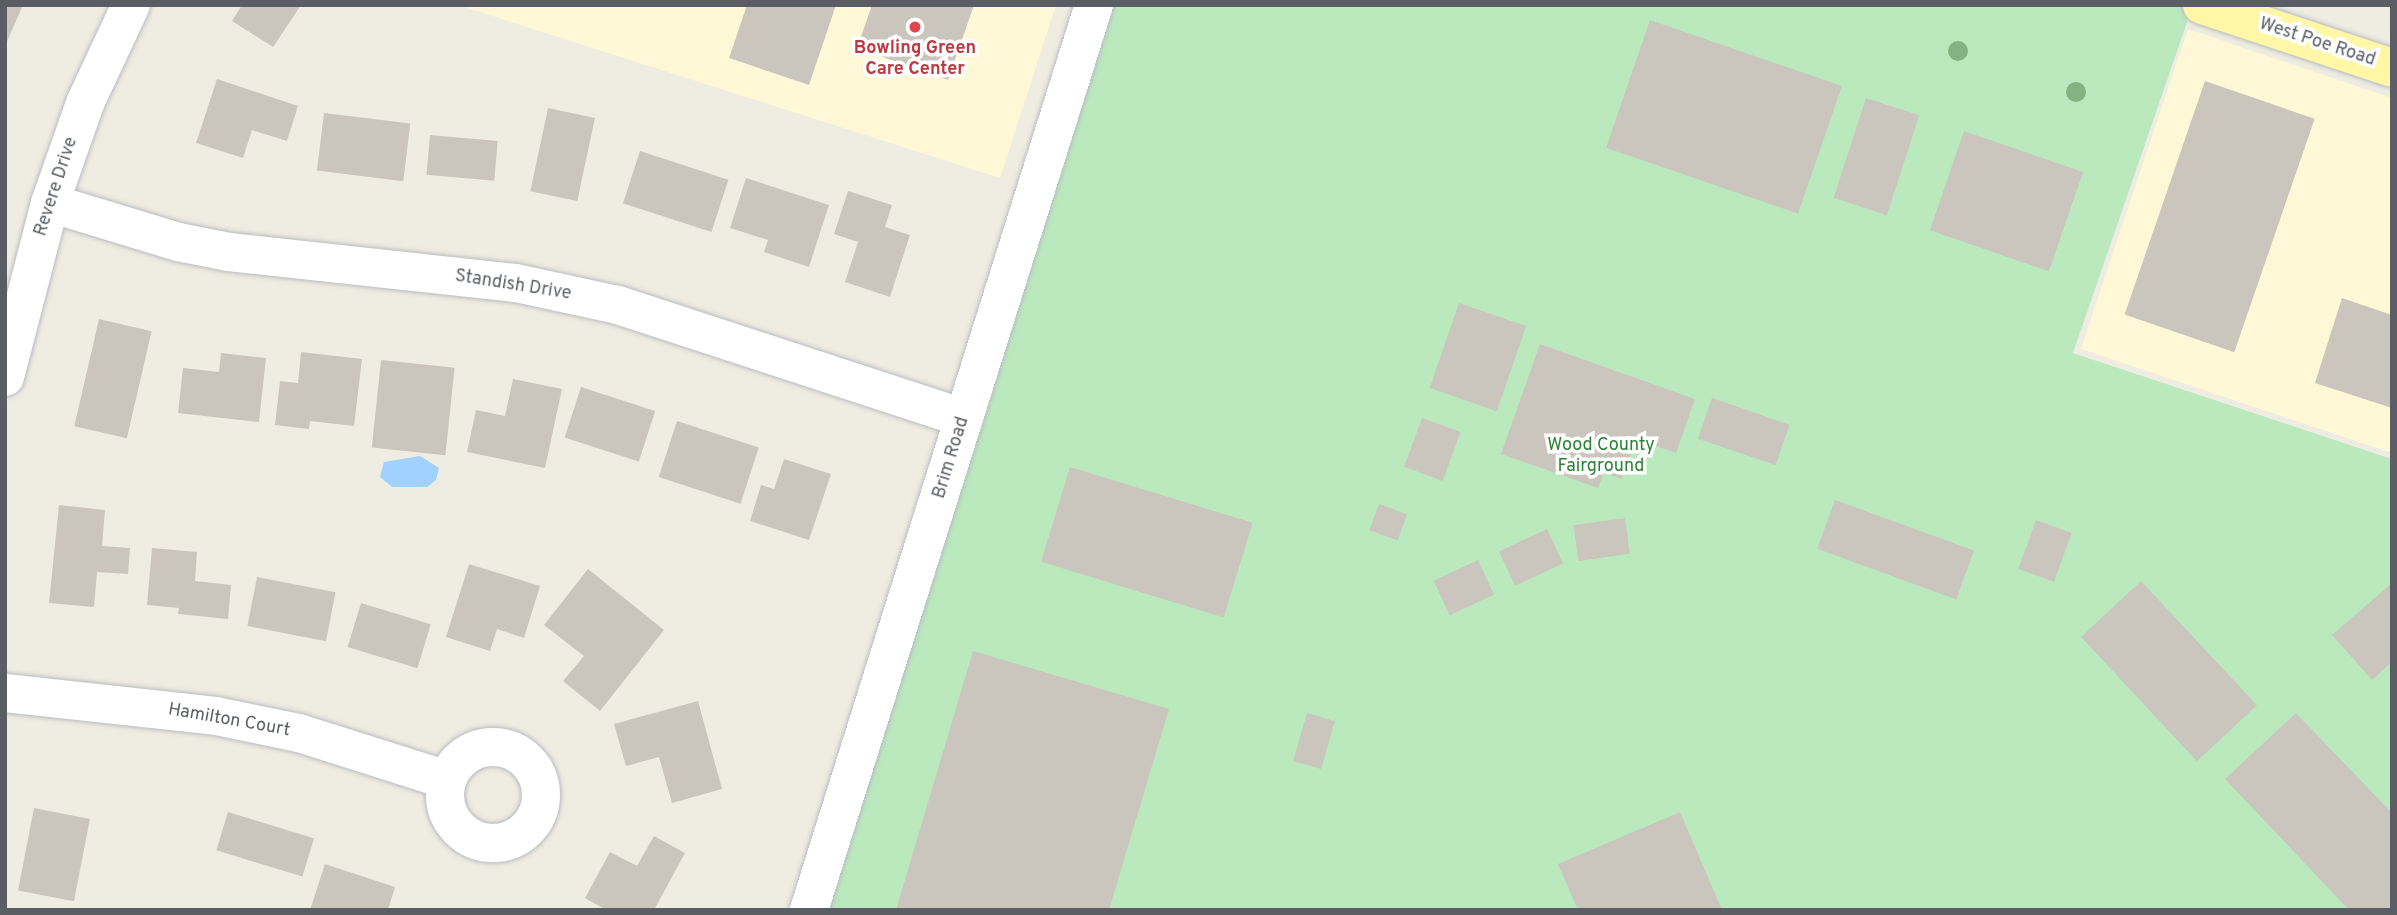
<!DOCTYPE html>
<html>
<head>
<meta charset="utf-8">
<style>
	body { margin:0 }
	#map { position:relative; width:2397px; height:915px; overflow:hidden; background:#efede1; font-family:Overpass,sans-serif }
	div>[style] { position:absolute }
	.commercial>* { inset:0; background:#fff8d6 }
	.green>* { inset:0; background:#bbe9be }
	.water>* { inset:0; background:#a1d1ff }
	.building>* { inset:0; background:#cac6be; transform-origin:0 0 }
	.roads { filter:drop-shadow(0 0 2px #b9bcc2) drop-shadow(0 0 2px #b9bcc2) }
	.minor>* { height:38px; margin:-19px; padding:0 19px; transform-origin:19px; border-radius:19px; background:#fff }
	.minor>.ring { margin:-19px; padding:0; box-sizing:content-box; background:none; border:38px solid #fff; border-radius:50% }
	.major>* { height:38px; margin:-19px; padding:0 19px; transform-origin:19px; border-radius:19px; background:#fff6a6 }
	.trees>* { width:20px; height:20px; margin:-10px; border-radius:50%; background:#83b382 }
	.dots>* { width:19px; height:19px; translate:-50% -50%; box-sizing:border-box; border:4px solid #fff; border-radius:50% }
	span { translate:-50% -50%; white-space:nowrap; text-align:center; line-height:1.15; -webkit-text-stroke:7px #fff; paint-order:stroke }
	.street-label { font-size:18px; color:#5a5e64 }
	.health-label { font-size:18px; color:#be3a42; font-weight:700 }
	.park-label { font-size:18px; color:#2a8334 }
	.frame { position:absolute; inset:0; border:7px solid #5a5e64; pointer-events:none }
</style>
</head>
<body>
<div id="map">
	<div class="commercial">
		<div style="clip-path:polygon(458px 5px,1056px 5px,1000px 178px)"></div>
		<div style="clip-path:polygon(2188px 29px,2392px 98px,2392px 453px,2081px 349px)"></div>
	</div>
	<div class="green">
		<div style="clip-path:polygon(1094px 5px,2193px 5px,2073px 353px,2392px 459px,2392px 910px,809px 910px)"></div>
	</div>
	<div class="water">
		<div style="clip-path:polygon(420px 456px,439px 468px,436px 480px,427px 487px,392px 487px,380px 477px,384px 462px)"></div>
	</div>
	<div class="building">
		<div style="clip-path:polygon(5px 5px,23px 5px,5px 46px)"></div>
		<div style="clip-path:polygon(242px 5px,301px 5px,273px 47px,232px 21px)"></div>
		<div style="clip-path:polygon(747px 5px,836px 5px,809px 85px,729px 58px)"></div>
		<div style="clip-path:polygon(872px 5px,974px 5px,948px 80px,857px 48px)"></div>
		<div style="left:1650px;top:20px;width:203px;height:135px;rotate:19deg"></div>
		<div style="clip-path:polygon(217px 79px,298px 106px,287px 141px,252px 130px,243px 158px,196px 143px)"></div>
		<div style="left:2205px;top:81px;width:116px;height:247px;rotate:19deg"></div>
		<div style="left:1866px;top:98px;width:56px;height:105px;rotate:18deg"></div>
		<div style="left:548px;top:108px;width:48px;height:85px;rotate:12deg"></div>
		<div style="left:324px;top:113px;width:87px;height:58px;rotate:7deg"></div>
		<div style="left:1964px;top:131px;width:126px;height:105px;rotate:19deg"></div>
		<div style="left:430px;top:135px;width:68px;height:40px;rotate:5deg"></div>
		<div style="left:640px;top:151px;width:93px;height:55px;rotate:18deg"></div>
		<div style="clip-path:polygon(746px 178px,829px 205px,809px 267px,764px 252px,768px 240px,730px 228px)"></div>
		<div style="clip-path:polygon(848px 191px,892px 205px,885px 227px,910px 235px,890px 297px,845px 282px,858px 242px,834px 234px)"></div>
		<div style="clip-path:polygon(2342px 298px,2392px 315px,2392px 408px,2315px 383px)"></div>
		<div style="left:1459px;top:303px;width:71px;height:90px;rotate:19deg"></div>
		<div style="left:99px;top:319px;width:54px;height:110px;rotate:13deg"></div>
		<div style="clip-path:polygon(1540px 344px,1695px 399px,1676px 453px,1636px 439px,1622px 479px,1604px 473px,1598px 488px,1501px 454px)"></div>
		<div style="clip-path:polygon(301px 352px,362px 359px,354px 426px,310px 421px,309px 429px,275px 425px,280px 381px,298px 383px)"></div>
		<div style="clip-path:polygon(221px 353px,266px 358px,259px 422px,178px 413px,183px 368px,219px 372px)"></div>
		<div style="left:381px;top:360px;width:74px;height:88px;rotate:6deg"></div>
		<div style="clip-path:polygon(513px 379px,562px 389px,545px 468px,467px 452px,476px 410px,505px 416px)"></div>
		<div style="left:581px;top:387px;width:78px;height:53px;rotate:18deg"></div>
		<div style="left:1712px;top:398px;width:82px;height:43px;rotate:19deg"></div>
		<div style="left:1422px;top:418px;width:41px;height:52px;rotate:20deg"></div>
		<div style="left:677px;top:421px;width:86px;height:59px;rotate:18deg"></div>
		<div style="clip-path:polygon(784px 459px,831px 474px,809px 540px,750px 521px,761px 485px,774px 489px)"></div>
		<div style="left:1070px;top:467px;width:191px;height:99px;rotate:17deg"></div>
		<div style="left:1835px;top:500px;width:148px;height:52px;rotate:20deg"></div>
		<div style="left:1379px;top:504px;width:30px;height:28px;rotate:20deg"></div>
		<div style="clip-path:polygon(59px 505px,105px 510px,102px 546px,130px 548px,128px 574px,97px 572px,94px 607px,49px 603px)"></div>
		<div style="left:1625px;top:518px;width:36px;height:52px;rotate:82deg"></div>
		<div style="left:2036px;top:520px;width:38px;height:52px;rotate:20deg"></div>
		<div style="left:1547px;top:529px;width:38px;height:53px;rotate:65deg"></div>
		<div style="clip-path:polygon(152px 548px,197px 552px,195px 581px,231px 585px,228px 619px,178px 614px,179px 608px,147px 605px)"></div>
		<div style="left:1478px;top:560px;width:38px;height:49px;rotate:65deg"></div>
		<div style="clip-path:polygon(469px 564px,540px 586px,524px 638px,497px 629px,490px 651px,446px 637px)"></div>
		<div style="clip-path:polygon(588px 569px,664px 630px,600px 711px,563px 681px,584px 656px,544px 625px)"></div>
		<div style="left:257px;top:577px;width:80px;height:50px;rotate:11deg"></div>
		<div style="left:2141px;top:581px;width:170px;height:82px;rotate:47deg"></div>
		<div style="clip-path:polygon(2392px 583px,2392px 662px,2372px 680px,2332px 635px)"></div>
		<div style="left:361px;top:603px;width:73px;height:46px;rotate:17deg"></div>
		<div style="clip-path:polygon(973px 651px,1169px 709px,1109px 910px,896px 910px)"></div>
		<div style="clip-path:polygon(698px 701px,722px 789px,672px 803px,659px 757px,626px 766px,614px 724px)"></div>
		<div style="left:1307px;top:713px;width:29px;height:50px;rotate:16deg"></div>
		<div style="clip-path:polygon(2296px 713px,2392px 813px,2392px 910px,2349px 910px,2225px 779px)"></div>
		<div style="left:34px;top:808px;width:57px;height:84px;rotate:11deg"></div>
		<div style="left:228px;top:812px;width:90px;height:40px;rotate:17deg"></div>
		<div style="clip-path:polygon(1680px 812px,1722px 910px,1578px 910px,1558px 864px)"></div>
		<div style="clip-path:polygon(654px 836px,685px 853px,654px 910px,606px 910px,585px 898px,610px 852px,637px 866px)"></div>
		<div style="clip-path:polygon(325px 864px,395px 887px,388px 910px,310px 910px)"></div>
	</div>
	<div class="roads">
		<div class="minor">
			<div style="left:50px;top:203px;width:134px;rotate:16.9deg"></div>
			<div style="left:178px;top:242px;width:52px;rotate:11.1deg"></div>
			<div style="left:229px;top:252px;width:289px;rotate:6.2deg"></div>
			<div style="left:516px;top:283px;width:104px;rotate:12.2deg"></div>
			<div style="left:618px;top:305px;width:364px;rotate:18.1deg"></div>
			<div style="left:5px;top:377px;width:180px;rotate:-75.5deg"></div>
			<div style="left:50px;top:203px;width:108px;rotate:-70.6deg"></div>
			<div style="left:86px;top:101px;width:106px;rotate:-64.9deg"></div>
			<div style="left:5px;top:693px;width:212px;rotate:6.2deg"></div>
			<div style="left:216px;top:716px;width:85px;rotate:11.6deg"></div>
			<div style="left:299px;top:733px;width:155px;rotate:17.6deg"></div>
			<div class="ring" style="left:445px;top:747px;width:58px;height:58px"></div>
			<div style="left:809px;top:910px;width:949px;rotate:-72.52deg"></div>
		</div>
		<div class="major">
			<div style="left:2202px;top:5px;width:200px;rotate:18.3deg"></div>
		</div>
	</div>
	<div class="trees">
		<div style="left:1958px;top:51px"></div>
		<div style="left:2076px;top:92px"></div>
	</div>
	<div class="dots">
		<div style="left:915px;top:27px;background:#e0444e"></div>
	</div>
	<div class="street-label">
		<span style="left:2317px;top:43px;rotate:18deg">West Poe Road</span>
		<span style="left:57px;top:187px;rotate:-72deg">Revere Drive</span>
		<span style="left:513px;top:286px;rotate:9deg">Standish Drive</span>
		<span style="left:952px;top:458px;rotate:-73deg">Brim Road</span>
		<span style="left:229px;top:721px;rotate:10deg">Hamilton Court</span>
	</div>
	<div class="health-label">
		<span style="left:915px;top:60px">Bowling Green<br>Care Center</span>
	</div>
	<div class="park-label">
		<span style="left:1601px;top:457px">Wood County<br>Fairground</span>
	</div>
	<div class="frame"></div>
</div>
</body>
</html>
